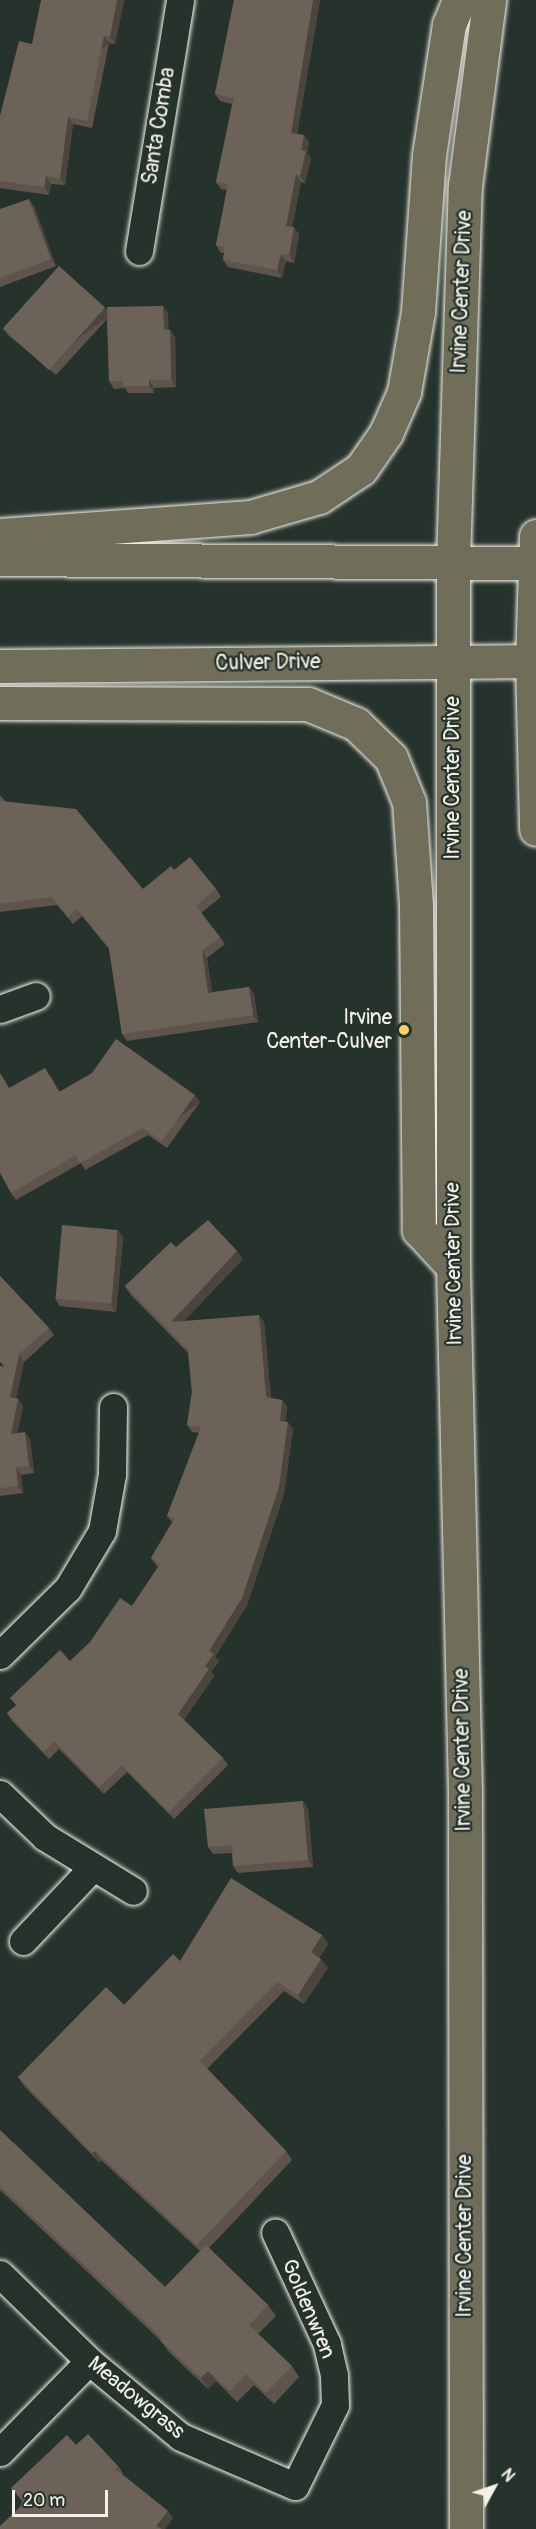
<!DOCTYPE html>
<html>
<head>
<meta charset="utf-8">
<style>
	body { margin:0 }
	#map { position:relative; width:536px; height:2529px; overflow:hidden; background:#26332d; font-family:Pangolin,sans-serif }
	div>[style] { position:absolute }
	.roads { filter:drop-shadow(0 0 2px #f4f1e8) drop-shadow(0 0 2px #f4f1e8) }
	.minor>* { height:27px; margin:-13.5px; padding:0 13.5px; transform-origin:13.5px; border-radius:13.5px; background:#26332d }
	.primary>* { height:33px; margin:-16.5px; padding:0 16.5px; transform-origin:16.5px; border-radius:16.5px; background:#706e59 }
	.wall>* { inset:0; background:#5e544c }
	.shaded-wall>* { inset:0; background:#4c453e; transform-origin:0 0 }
	.building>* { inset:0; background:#6d6258; transform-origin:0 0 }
	.dots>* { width:16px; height:16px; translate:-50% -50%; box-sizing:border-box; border:3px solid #26332d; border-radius:50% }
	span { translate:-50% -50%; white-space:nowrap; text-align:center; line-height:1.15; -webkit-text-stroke:4.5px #26332d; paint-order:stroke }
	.street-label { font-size:21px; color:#f4f1e8 }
	.poi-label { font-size:21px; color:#f4f1e8 }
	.right { translate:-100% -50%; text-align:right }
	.north { position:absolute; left:464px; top:2457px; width:60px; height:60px; -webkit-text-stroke:4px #26332d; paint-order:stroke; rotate:50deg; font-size:16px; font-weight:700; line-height:24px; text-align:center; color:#f4f1e8 }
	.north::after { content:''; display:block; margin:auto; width:21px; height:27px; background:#f4f1e8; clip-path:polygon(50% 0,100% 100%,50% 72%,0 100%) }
	.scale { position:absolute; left:12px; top:2490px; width:96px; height:27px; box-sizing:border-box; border:3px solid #f4f1e8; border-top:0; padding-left:8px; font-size:18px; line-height:21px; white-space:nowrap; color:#f4f1e8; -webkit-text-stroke:4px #26332d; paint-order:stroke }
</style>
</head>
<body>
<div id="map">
	<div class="roads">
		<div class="minor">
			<div style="left:139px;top:251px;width:254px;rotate:-80.7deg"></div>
			<div style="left:0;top:1009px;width:38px;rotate:-20deg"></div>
			<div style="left:0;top:1655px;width:95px;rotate:-44.6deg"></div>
			<div style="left:68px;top:1588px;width:66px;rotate:-59.2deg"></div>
			<div style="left:102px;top:1531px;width:58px;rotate:-80deg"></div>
			<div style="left:112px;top:1474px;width:67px;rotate:-89.1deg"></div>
			<div style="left:0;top:1794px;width:62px;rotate:43.7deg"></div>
			<div style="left:45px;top:1837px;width:103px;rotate:31.5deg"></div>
			<div style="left:23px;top:1941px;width:102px;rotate:-46.6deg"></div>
			<div style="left:0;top:2274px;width:124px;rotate:44.3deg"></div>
			<div style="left:89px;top:2361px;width:119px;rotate:39.6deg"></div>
			<div style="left:181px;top:2437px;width:124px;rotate:23.3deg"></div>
			<div style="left:295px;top:2486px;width:90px;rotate:-63.7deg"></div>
			<div style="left:335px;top:2405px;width:30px;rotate:-92deg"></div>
			<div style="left:334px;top:2375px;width:32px;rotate:-103deg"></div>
			<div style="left:327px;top:2344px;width:123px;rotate:-114.9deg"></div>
			<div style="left:0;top:2452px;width:127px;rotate:-45.6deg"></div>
		</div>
		<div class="primary">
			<div style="left:0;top:535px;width:251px;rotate:-4.1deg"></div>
			<div style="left:250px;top:517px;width:72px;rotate:-16.2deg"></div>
			<div style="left:319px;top:497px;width:50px;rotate:-33.7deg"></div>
			<div style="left:361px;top:469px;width:44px;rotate:-55.2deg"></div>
			<div style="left:386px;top:433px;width:45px;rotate:-66.3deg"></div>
			<div style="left:404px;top:392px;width:81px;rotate:-80.1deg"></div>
			<div style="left:418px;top:312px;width:157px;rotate:-86deg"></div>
			<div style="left:429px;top:155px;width:132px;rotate:-81.3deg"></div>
			<div style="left:449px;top:25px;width:27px;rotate:-68deg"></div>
			<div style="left:536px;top:536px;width:125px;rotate:91.8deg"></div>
			<div style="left:532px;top:661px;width:168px;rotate:88.6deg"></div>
			<div style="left:0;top:559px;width:536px;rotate:0.43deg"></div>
			<div style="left:0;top:666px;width:536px;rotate:-0.53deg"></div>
			<div style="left:0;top:703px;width:308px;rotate:0.2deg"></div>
			<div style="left:308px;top:704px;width:52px;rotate:22.6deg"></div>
			<div style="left:356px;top:724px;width:49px;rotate:44.2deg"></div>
			<div style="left:391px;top:758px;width:48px;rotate:67.8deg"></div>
			<div style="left:409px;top:802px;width:104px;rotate:86.1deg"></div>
			<div style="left:416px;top:906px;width:324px;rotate:89.5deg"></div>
			<div style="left:419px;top:1230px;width:50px;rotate:47.4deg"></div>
			<div style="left:466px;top:2529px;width:737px;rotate:-90.08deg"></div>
			<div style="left:465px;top:1792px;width:525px;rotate:-91.31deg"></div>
			<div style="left:453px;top:1267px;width:705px;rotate:-90deg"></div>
			<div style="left:453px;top:562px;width:376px;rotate:-88.2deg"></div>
			<div style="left:465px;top:186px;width:188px;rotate:-82.6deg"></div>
		</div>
	</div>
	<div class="wall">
		<div style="clip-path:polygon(124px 0,115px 44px,109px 43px,92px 128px,73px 124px,65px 185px,51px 184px,49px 195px,0 188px,0 116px,32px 44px)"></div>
		<div style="clip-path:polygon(234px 0,320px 0,297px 134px,304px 135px,309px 142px,307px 153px,311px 158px,305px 183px,301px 182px,292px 227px,299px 234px,294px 263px,286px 261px,282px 278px,228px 267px,223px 260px,224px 253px,221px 253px,216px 245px,227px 190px,221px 189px,216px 182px,232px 104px,220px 101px,215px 94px)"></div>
		<div style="clip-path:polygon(34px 206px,56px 266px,0 287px,0 209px)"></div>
		<div style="clip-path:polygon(163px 306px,168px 313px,168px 330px,170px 330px,175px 337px,176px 387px,154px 388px,154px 393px,128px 393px,125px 388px,114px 389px,109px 381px,107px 319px,56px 375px,8px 335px,3px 328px,107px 310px)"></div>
		<div style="clip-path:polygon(0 795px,5px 801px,143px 889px,174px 870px,216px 889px,221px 897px,201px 913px,225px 944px,207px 958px,212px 992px,249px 987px,254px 994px,258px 1022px,127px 1041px,122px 1034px,109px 949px,82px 916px,73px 924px,57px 905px,0 912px)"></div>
		<div style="clip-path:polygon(50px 1075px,59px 1091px,195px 1095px,200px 1102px,167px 1148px,148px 1135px,85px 1170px,81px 1163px,16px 1200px,11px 1193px,4px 1079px,9px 1088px)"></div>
		<div style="clip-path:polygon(123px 1237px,116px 1312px,60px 1306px,55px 1299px)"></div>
		<div style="clip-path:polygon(176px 1247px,243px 1259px,184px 1321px,264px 1322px,271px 1398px,282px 1400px,287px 1407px,285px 1422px,293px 1429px,284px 1494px,247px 1605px,215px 1657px,219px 1661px,211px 1672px,214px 1676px,184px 1720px,223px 1758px,228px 1765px,174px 1819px,127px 1772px,104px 1794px,59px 1749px,49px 1759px,12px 1721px,7px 1713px,16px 1705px,10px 1698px,70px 1661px,132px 1606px,158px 1567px,156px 1565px,151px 1558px,172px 1522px,167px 1516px,199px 1433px,192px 1432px,187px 1425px,192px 1392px,188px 1353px,130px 1294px,125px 1286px)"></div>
		<div style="clip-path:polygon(0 1276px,49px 1328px,54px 1335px,24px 1362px,16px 1398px,18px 1399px,23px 1406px,17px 1433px,30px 1439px,34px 1473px,21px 1475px,23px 1493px,0 1496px,0 1366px,4px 1367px,0 1362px)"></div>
		<div style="clip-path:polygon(308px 1808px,313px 1867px,238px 1873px,233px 1866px,232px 1853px,213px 1854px,208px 1847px)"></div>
		<div style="clip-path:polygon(322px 1935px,328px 1944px,319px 1958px,328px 1968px,304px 2004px,284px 1991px,207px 2069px,286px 2151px,292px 2160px,209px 2248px,268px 2305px,276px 2316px,258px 2334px,292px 2366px,299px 2377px,274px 2404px,254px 2385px,237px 2402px,216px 2381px,208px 2389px,168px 2351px,160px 2340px,0 2190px,0 2130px,165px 2287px,200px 2251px,101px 2160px,99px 2162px,24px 2086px,18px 2077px,124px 2005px,180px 1961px)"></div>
		<div style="clip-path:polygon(76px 2445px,118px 2466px,123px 2473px,122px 2474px,168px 2511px,173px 2518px,165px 2529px,0 2529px,20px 2507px,22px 2501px,11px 2488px)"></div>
	</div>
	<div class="shaded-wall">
		<div style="clip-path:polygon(117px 0,124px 0,115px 44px,110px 37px)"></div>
		<div style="clip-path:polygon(313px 0,320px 0,296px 140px,291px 133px)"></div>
		<div style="left:104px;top:36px;width:9px;height:87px;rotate:54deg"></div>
		<div style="clip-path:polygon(68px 117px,73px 124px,65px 185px,60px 178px)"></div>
		<div style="clip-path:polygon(304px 135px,309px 142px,307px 153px,311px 158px,305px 183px,300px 176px,301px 150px)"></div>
		<div style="clip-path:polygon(296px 174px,301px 182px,291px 233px,286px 226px)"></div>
		<div style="clip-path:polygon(46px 176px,51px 184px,49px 195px,44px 187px)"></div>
		<div style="clip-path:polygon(29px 199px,34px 206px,56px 266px,51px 259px)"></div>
		<div style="clip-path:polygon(294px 227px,299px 234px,294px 263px,289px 255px)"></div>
		<div style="clip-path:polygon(281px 254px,286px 261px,282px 278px,277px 270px)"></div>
		<div style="clip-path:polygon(163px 306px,168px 313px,169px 337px,164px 329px)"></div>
		<div style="left:105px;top:308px;width:9px;height:81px;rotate:54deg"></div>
		<div style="clip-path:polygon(170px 330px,175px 337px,176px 387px,171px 380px)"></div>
		<div style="clip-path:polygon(149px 380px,154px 388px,154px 393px,149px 386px)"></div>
		<div style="clip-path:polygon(202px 951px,207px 958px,213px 1000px,208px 993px)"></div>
		<div style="clip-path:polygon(249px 987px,254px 994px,258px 1022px,253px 1015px)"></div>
		<div style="left:195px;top:1095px;width:9px;height:57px;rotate:54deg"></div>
		<div style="clip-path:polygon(118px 1230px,123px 1237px,116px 1312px,111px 1305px)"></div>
		<div style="clip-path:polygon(237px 1251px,243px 1259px,176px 1329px,171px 1322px)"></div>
		<div style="clip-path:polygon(259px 1315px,264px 1322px,271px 1405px,266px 1397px)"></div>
		<div style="clip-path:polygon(19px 1354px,24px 1362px,15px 1404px,10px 1397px)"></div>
		<div style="clip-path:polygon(18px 1399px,23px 1406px,16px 1441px,11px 1434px)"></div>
		<div style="clip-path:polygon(282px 1400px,287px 1407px,285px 1428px,280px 1421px)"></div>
		<div style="clip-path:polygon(288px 1422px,293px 1429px,284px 1494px,247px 1605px,215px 1657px,219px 1661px,211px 1672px,214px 1676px,183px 1721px,178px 1714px,205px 1666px,209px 1651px)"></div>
		<div style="clip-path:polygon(25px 1432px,30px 1439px,34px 1473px,29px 1466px)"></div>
		<div style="clip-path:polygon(16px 1467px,21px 1475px,23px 1493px,18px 1486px)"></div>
		<div style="clip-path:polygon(303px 1801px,308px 1808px,313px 1867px,308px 1860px)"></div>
		<div style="clip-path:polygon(322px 1935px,328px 1944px,317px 1961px,311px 1952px)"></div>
		<div style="clip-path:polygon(321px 1959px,328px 1968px,304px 2004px,298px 1995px)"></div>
		<div style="clip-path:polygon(95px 2151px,101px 2160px,99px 2162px,92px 2153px)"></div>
		<div style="clip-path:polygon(208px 2371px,216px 2381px,208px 2389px,201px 2378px)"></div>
		<div style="clip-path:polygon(168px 2511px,173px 2518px,165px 2529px,158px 2529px,156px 2526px)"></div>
	</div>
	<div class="building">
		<div style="clip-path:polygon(41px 0,117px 0,110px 37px,104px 36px,87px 121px,68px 117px,60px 178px,46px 176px,44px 187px,0 181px,0 116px,19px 41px,32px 44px)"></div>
		<div style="clip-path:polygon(234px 0,313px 0,291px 133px,304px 135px,301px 150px,306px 151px,300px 176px,296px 174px,286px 226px,294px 227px,289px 255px,281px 254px,277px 270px,223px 260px,225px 247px,216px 245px,228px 184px,216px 182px,234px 98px,215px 94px)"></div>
		<div style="clip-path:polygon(29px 199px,51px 259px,0 278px,0 209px)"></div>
		<div style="left:59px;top:266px;width:62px;height:84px;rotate:42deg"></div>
		<div style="clip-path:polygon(163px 306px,164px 329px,170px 330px,171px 380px,149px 380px,149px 386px,123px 386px,123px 381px,109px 381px,107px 307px)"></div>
		<div style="clip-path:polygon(0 797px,1px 801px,76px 809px,143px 889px,171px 866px,174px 870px,190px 857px,216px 889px,196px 906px,220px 937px,202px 951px,208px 993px,249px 987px,253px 1015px,122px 1034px,109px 948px,77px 909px,68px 917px,52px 897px,0 904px)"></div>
		<div style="clip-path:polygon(116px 1039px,195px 1095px,162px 1141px,143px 1128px,80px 1163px,76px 1155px,11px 1193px,0 1173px,0 1073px,9px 1088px,45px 1068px,59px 1092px,92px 1073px)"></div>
		<div style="clip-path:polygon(208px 1220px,237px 1251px,171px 1322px,259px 1315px,266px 1397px,282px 1400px,280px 1421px,288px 1422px,279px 1487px,242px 1598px,209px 1651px,214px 1654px,205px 1666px,209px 1669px,178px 1714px,223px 1758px,169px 1812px,122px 1765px,99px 1787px,54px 1741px,44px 1752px,7px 1713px,17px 1705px,10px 1698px,60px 1650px,70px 1661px,90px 1642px,120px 1598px,132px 1606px,160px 1564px,151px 1558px,175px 1518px,167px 1516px,201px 1427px,187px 1425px,192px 1392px,188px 1350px,125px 1286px,171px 1242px,176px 1247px)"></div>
		<div style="left:62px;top:1225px;width:56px;height:74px;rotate:5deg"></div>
		<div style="clip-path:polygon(0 1276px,49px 1328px,19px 1354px,10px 1397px,18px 1399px,11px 1434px,25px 1432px,29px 1466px,16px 1467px,18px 1486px,0 1488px,0 1366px,5px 1367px,0 1361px)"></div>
		<div style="clip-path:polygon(303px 1801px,308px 1860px,233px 1866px,232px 1845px,208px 1847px,204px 1809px)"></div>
		<div style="clip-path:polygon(231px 1878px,322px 1935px,311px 1952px,321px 1959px,298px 1995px,277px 1982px,200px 2061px,286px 2151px,197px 2245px,95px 2151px,92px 2153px,18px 2077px,106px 1987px,124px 2005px,173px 1954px,180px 1961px)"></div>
		<div style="clip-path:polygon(0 2130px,165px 2287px,206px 2245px,268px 2305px,249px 2325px,292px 2366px,266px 2393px,246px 2374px,230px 2391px,208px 2371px,201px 2378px,160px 2340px,162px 2338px,0 2186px)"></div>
		<div style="clip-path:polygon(88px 2434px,118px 2466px,115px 2469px,168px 2511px,156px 2526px,162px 2529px,0 2529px,0 2526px,20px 2507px,23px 2500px,11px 2488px,67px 2435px,76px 2445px)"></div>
	</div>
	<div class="dots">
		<div style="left:404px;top:1030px;background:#ffd166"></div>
	</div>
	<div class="street-label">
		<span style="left:159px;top:126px;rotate:-81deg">Santa Comba</span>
		<span style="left:462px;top:292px;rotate:-88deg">Irvine Center Drive</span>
		<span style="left:268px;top:663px;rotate:-1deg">Culver Drive</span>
		<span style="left:453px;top:778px;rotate:-90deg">Irvine Center Drive</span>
		<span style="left:454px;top:1264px;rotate:-91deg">Irvine Center Drive</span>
		<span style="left:463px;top:1750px;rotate:-91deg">Irvine Center Drive</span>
		<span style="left:465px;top:2236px;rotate:-90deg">Irvine Center Drive</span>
		<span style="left:308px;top:2309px;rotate:67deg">Goldenwren</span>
		<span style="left:136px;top:2398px;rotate:39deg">Meadowgrass</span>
	</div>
	<div class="poi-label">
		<span class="right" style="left:392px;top:1030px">Irvine<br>Center-Culver</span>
	</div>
	<div class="north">N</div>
	<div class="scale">20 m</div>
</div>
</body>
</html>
